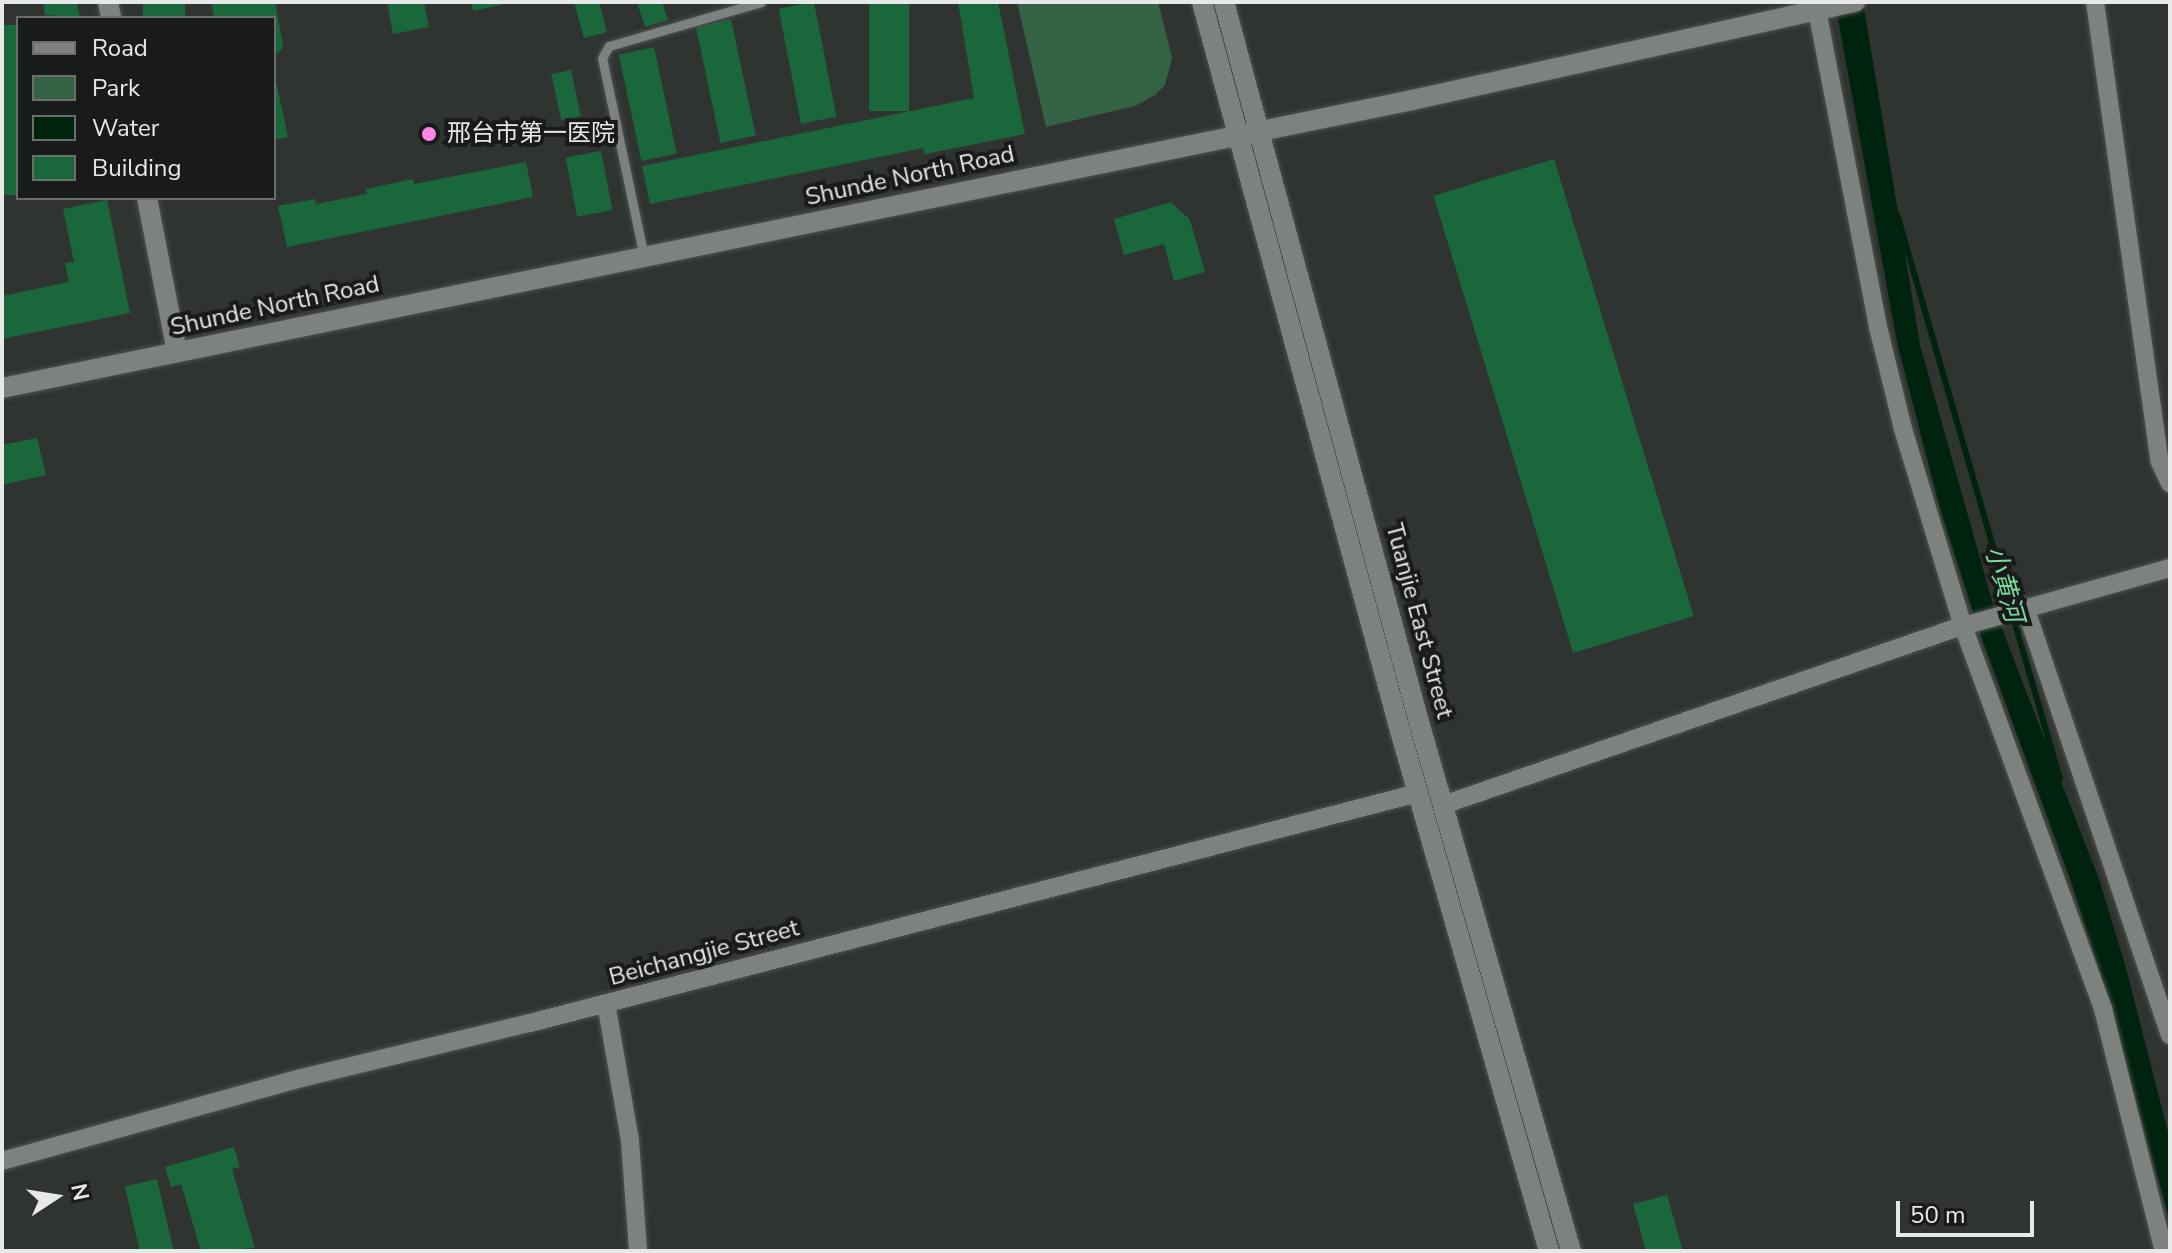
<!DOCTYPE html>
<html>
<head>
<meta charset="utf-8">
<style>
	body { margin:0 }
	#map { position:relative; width:2172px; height:1253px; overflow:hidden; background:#2f3431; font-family:"Nunito Sans","Noto Sans SC",sans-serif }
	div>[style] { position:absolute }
	.green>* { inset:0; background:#346245 }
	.water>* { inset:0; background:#00230e }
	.stream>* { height:6px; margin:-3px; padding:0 3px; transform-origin:3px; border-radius:3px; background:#00230e }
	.building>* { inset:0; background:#1b673c; transform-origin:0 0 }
	.roads { filter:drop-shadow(0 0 2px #4e514f) drop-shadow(0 0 2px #4e514f) }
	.service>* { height:9px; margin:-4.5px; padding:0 4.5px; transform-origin:4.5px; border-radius:4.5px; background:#7d827e }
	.minor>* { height:18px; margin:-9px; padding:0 9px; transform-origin:9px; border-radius:9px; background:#7d827e }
	.tertiary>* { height:20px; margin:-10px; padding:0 10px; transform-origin:10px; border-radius:10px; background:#7d827e }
	.secondary>* { height:20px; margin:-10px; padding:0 10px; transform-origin:10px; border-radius:10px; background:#7d827e }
	.dots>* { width:22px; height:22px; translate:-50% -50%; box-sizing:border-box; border:4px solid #191b1a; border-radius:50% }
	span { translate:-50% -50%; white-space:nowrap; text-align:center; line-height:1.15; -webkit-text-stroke:8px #191b1a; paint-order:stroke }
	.poi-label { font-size:24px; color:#e6e9e7 }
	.left { translate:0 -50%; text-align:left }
	.street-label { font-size:24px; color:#e6e9e7 }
	.water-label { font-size:26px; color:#78db9b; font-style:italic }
	.frame { position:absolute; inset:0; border:4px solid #e6e9e7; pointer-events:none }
	.legend { position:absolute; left:16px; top:16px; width:260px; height:184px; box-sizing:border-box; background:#191b1a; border:2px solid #6b6d6c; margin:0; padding:10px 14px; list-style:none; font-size:24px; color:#e6e9e7 }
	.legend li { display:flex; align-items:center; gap:16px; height:40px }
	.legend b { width:40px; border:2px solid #6b6d6c }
	.north { position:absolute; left:16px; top:1157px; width:80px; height:80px; -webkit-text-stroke:6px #191b1a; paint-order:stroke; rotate:78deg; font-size:22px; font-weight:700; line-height:32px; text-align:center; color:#e6e9e7 }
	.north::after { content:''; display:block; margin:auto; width:28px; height:36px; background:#e6e9e7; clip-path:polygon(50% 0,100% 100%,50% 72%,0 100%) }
	.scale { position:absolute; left:1896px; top:1201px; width:138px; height:36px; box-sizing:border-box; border:4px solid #e6e9e7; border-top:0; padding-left:10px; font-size:24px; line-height:28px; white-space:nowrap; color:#e6e9e7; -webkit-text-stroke:6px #191b1a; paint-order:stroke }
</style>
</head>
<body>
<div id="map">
	<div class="green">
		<div style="clip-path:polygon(1017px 2px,1158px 2px,1172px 58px,1165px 85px,1155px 95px,1135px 106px,1046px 127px)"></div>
	</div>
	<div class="water">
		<div style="clip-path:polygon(1835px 2px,1863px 2px,1920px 345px,1994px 608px,2100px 882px,2126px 968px,2170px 1140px,2170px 1223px,2104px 985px,2070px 879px,1983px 642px,1941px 513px,1897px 342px)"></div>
	</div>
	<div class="stream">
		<div style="left:1897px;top:214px;width:588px;rotate:73.91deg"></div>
	</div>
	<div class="building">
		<div style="clip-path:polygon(43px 2px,77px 2px,80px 18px,45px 15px)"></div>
		<div style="left:143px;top:2px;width:42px;height:16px"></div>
		<div style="clip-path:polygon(211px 2px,275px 2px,283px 45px,281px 50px,274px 55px,274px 18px,214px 18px)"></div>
		<div style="clip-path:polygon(387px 2px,424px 2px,429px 27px,393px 34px)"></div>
		<div style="clip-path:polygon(471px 2px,509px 2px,509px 3px,473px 11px)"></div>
		<div style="clip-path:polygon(574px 2px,599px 2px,607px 32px,584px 38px)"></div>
		<div style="clip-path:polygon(637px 2px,662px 2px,668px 20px,645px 27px)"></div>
		<div style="left:814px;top:2px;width:117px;height:36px;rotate:79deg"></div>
		<div style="left:869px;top:2px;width:40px;height:109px"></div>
		<div style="clip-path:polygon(958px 2px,998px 2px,1025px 134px,925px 154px,923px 148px,650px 204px,642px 166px,974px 98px)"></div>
		<div style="left:731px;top:19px;width:119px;height:36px;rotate:78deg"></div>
		<div style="left:18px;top:25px;width:170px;height:16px;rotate:90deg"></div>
		<div style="left:654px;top:47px;width:109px;height:36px;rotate:78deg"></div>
		<div style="left:571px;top:70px;width:47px;height:20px;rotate:78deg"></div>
		<div style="clip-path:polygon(274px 72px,288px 137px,274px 140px)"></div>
		<div style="left:601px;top:151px;width:60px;height:36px;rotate:79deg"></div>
		<div style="left:1554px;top:159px;width:478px;height:126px;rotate:73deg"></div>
		<div style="clip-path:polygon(526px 162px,533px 197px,287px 247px,278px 206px,315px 199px,316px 204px,367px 194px,366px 189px,413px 179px,414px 184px)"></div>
		<div style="clip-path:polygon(107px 200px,130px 313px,2px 339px,2px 296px,69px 282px,65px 263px,74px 262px,63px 209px)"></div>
		<div style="clip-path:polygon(1171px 202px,1190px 220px,1205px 272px,1174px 281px,1164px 244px,1124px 255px,1114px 219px)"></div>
		<div style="clip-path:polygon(37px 438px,46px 475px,2px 485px,2px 445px)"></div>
		<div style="clip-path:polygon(234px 1147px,240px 1167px,232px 1169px,255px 1248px,201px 1251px,181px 1184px,171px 1187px,165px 1167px)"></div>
		<div style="left:157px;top:1179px;width:74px;height:33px;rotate:77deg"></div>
		<div style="clip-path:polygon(1667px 1195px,1683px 1251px,1646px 1251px,1633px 1204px)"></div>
	</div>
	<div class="roads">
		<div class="service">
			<div style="left:644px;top:257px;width:203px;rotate:-101.9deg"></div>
			<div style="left:602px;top:58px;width:14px;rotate:-60deg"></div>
			<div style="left:609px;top:46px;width:158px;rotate:-16.1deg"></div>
		</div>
		<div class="minor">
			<div style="left:2095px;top:2px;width:462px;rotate:82deg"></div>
			<div style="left:2159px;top:460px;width:26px;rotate:65deg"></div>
			<div style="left:1817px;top:10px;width:323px;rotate:79.1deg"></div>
			<div style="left:1878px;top:327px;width:105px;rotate:76.2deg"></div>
			<div style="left:1903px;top:429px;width:206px;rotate:73.1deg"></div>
			<div style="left:1963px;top:626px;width:408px;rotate:69.9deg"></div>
			<div style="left:2103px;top:1009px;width:250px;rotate:75.9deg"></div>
			<div style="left:2025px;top:607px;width:452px;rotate:71.3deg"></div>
			<div style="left:1443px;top:805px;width:540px;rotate:-19.04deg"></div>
			<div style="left:1953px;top:629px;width:225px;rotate:-15.7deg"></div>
			<div style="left:606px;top:1003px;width:140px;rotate:80.1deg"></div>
			<div style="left:630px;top:1141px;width:110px;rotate:85.8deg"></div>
			<div style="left:2px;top:1161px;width:311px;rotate:-15.5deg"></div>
			<div style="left:302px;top:1078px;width:235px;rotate:-13.6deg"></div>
			<div style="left:530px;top:1023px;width:917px;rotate:-14.52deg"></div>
		</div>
		<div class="tertiary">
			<div style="left:108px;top:2px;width:16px;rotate:79deg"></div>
			<div style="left:147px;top:198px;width:157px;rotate:79deg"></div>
			<div style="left:2px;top:388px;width:1439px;rotate:-11.54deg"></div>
			<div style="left:1412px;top:100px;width:454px;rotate:-12.5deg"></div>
		</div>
		<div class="secondary">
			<div style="left:1202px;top:2px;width:751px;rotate:74.8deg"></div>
			<div style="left:1399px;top:727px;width:545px;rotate:74.03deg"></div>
			<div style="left:1224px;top:2px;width:746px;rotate:74.85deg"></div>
			<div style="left:1419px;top:722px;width:550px;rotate:73.97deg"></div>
		</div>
	</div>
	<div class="dots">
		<div style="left:429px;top:134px;background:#fb87e6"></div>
	</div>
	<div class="poi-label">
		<span class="left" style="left:447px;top:134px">邢台市第一医院</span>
	</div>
	<div class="street-label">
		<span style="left:910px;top:176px;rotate:-12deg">Shunde North Road</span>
		<span style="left:275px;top:306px;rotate:-12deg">Shunde North Road</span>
		<span style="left:1419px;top:621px;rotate:75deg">Tuanjie East Street</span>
		<span style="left:704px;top:953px;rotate:-15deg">Beichangjie Street</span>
	</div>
	<div class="water-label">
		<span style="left:2004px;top:584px;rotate:74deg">小黄河</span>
	</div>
	<div class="frame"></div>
	<ul class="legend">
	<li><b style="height:10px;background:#7d827e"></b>Road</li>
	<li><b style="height:22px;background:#346245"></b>Park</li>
	<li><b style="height:22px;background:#00230e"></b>Water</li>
	<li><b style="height:22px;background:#1b673c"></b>Building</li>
	</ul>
	<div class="north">N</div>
	<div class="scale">50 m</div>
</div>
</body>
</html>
